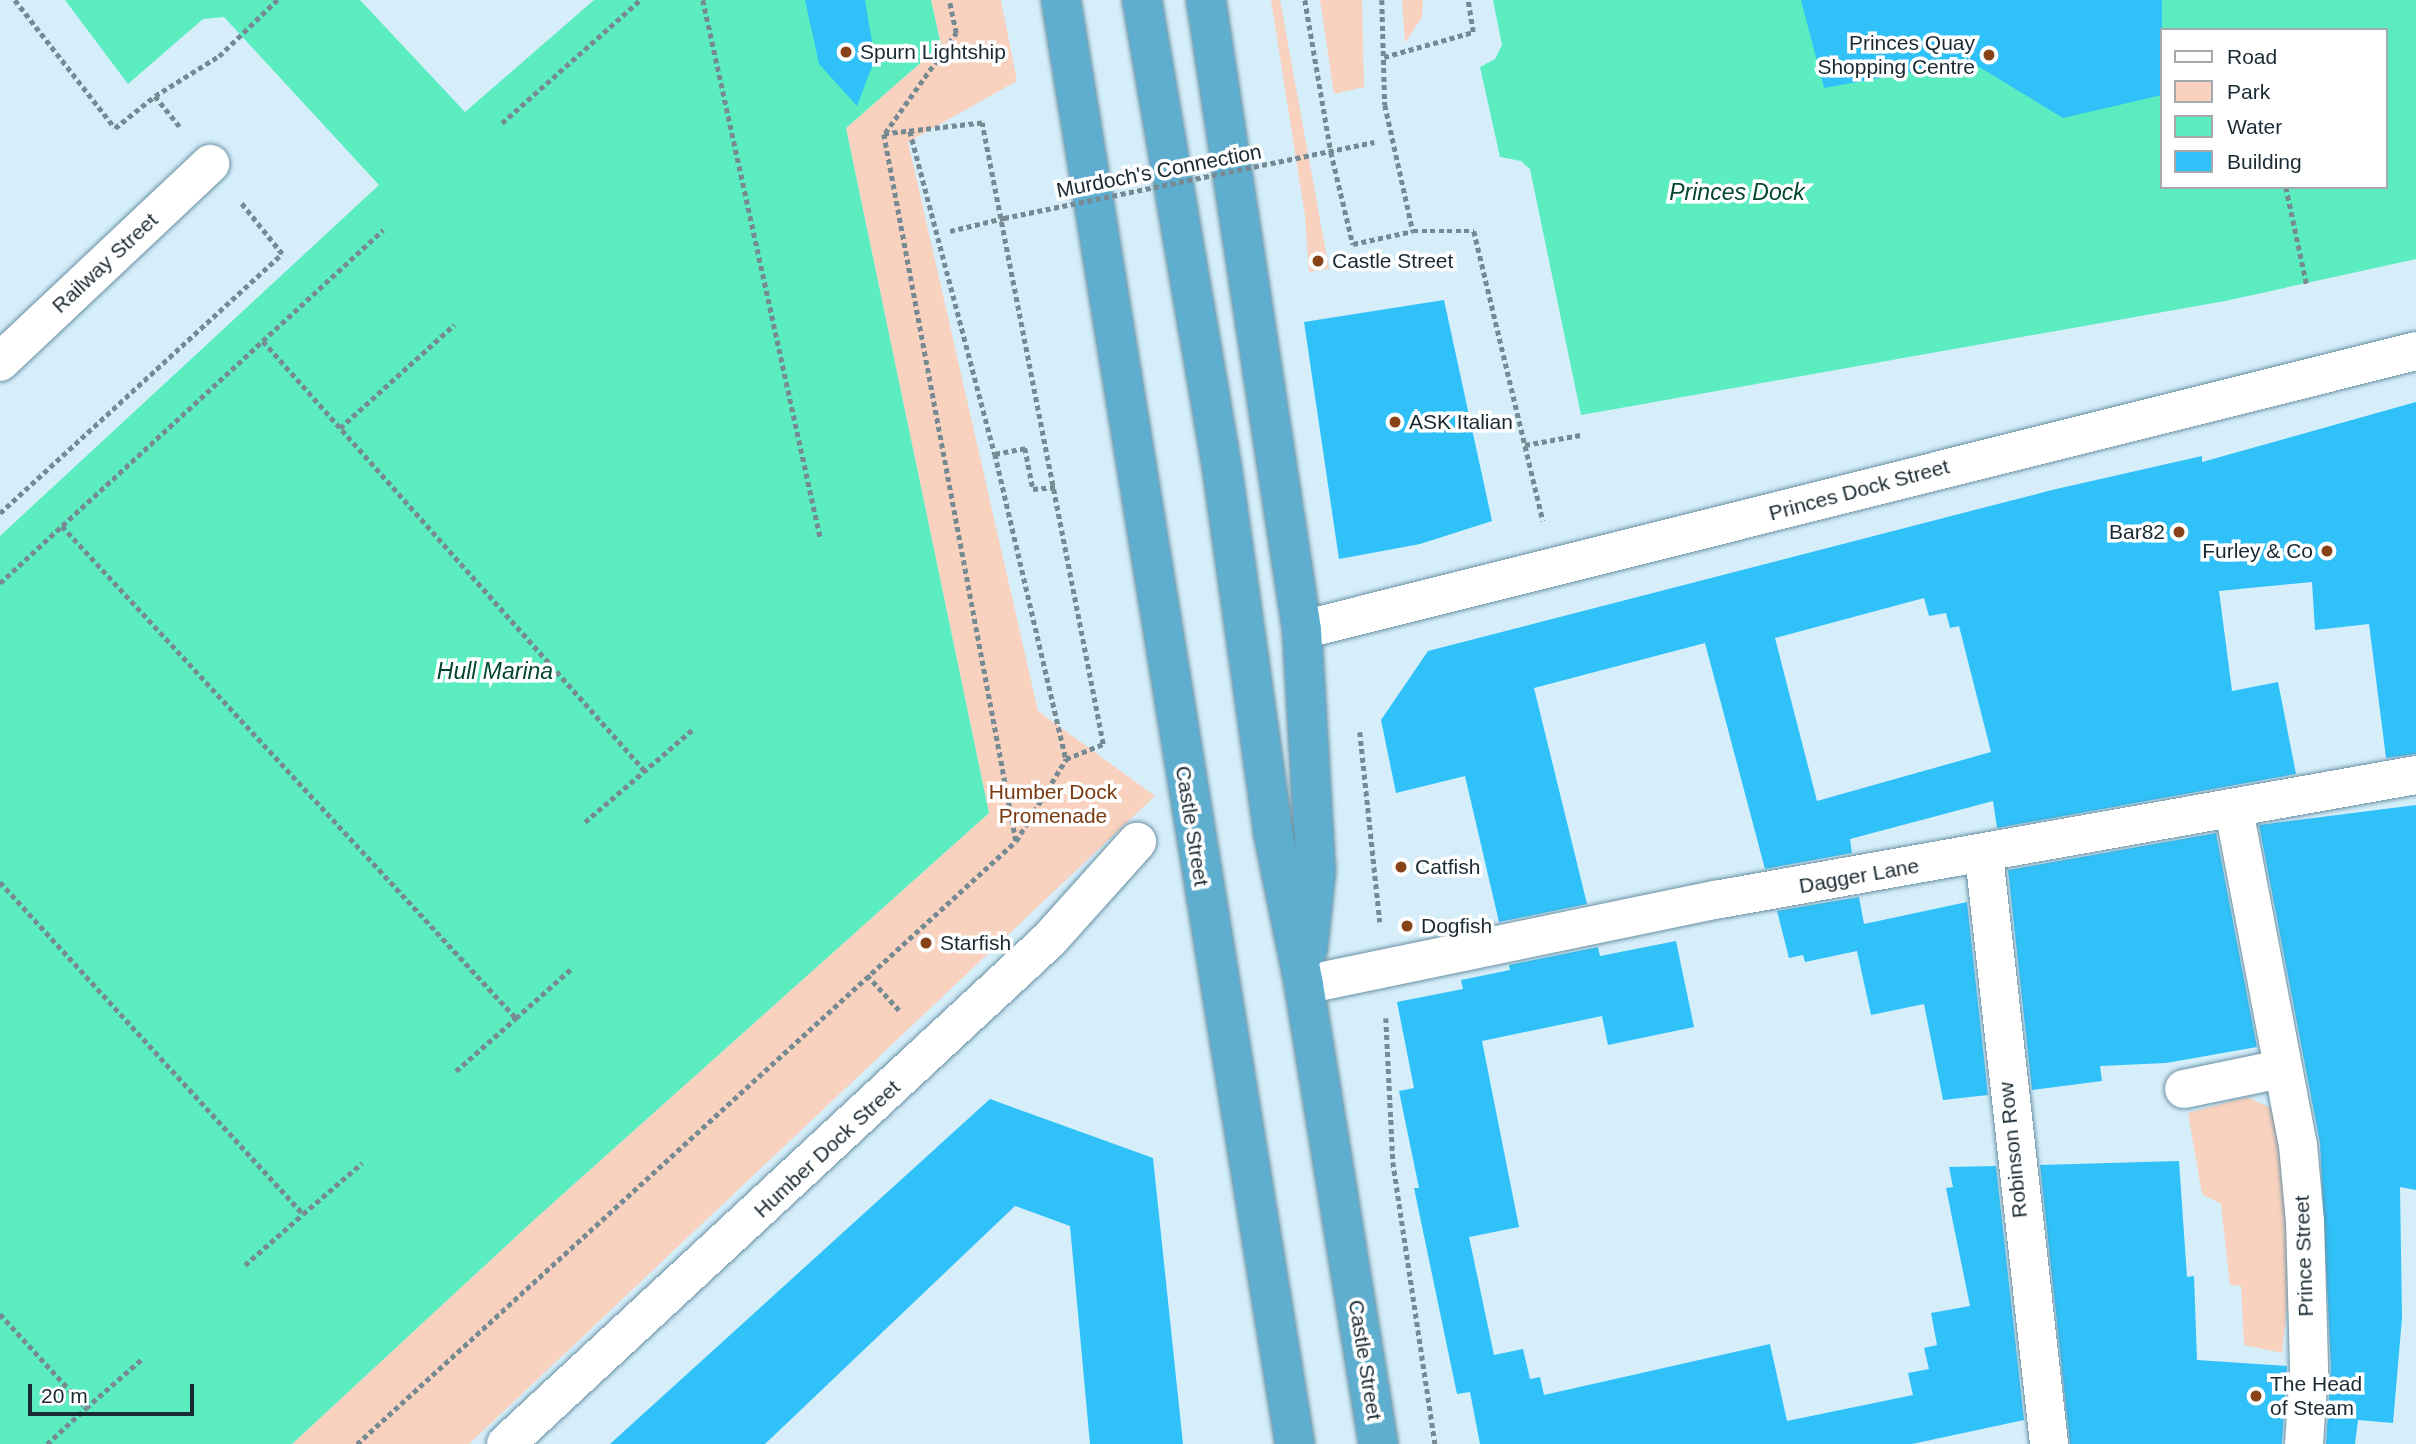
<!DOCTYPE html>
<html>
<head>
<meta charset="utf-8">
<style>
	body { margin:0 }
	#map { position:relative; width:2416px; height:1444px; overflow:hidden; background:#d5eefa; font-family:Helvetica,sans-serif }
	div>[style] { position:absolute }
	.green>* { inset:0; background:#f8d2be }
	.water>* { inset:0; background:#5becc0 }
	.building>* { inset:0; background:#30c1f8 }
	.path>* { height:4.5px; margin-top:-2.25px; transform-origin:0; background:repeating-linear-gradient(90deg,#768a94 0 5px,transparent 0 8.5px) }
	.roads { filter:drop-shadow(0 0 2px #6990a3) drop-shadow(0 0 2px #6990a3) }
	.minor>* { height:38px; margin:-19px; padding:0 19px; transform-origin:19px; border-radius:19px; background:#fff }
	.trunk>* { height:38px; margin:-19px; padding:0 19px; transform-origin:19px; border-radius:19px; background:#5eaecf }
	.path-bridge>* { height:4.5px; margin-top:-2.25px; transform-origin:0; background:repeating-linear-gradient(90deg,#768a94 0 5px,transparent 0 8.5px) }
	.dots>* { width:19px; height:19px; translate:-50% -50%; box-sizing:border-box; border:4px solid #fff; border-radius:50% }
	span { translate:-50% -50%; white-space:nowrap; text-align:center; line-height:1.15; -webkit-text-stroke:7px #fff; paint-order:stroke }
	.poi-label { font-size:21px; color:#1a2a32 }
	.right { translate:-100% -50%; text-align:right }
	.left { translate:0 -50%; text-align:left }
	.street-label { font-size:21px; color:#1a2a32 }
	.park-label { font-size:21px; color:#793a11 }
	.water-label { font-size:23px; color:#034534; font-style:italic }
	.legend { position:absolute; left:2160px; top:28px; width:228px; height:161px; box-sizing:border-box; background:#fff; border:2px solid #a3aaad; margin:0; padding:9px 12px; list-style:none; font-size:21px; color:#1a2a32 }
	.legend li { display:flex; align-items:center; gap:14px; height:35px }
	.legend b { width:35px; border:2px solid #a3aaad }
	.scale { position:absolute; left:28px; top:1384px; width:166px; height:32px; box-sizing:border-box; border:4px solid #1a2a32; border-top:0; padding-left:9px; font-size:21px; line-height:24px; white-space:nowrap; color:#1a2a32; -webkit-text-stroke:5px #fff; paint-order:stroke }
</style>
</head>
<body>
<div id="map">
	<div class="green">
		<div style="clip-path:polygon(931px 0,1001px 0,1017px 81px,908px 142px,1038px 711px,1155px 796px,469px 1444px,292px 1444px,535px 1219px,989px 813px,846px 128px,941px 45px)"></div>
		<div style="clip-path:polygon(1271px 0,1280px 0,1329px 269px,1309px 272px,1305px 216px)"></div>
		<div style="clip-path:polygon(1320px 0,1362px 0,1364px 87px,1334px 94px)"></div>
		<div style="clip-path:polygon(1402px 0,1423px 0,1422px 17px,1405px 43px)"></div>
		<div style="clip-path:polygon(2247px 1097px,2273px 1109px,2291px 1199px,2290px 1281px,2282px 1353px,2244px 1345px,2241px 1286px,2230px 1285px,2221px 1204px,2202px 1194px,2188px 1113px)"></div>
	</div>
	<div class="water">
		<div style="clip-path:polygon(65px 0,360px 0,465px 112px,594px 0,931px 0,941px 45px,846px 128px,989px 813px,535px 1219px,292px 1444px,0 1444px,0 536px,379px 185px,224px 17px,203px 19px,128px 84px)"></div>
		<div style="clip-path:polygon(evenodd,1493px 0,2416px 0,2416px 259px,2225px 301px,1581px 415px,1530px 169px,1521px 161px,1500px 157px,1480px 67px,1495px 59px,1502px 45px,1493px 0,2162px 30px,2386px 30px,2386px 187px,2162px 187px,2162px 30px)"></div>
	</div>
	<div class="building">
		<div style="clip-path:polygon(805px 0,865px 0,875px 59px,857px 106px,819px 64px)"></div>
		<div style="clip-path:polygon(1801px 0,2162px 0,2162px 95px,2063px 118px,1971px 62px,1824px 88px)"></div>
		<div style="clip-path:polygon(1444px 300px,1492px 521px,1420px 544px,1339px 559px,1304px 322px)"></div>
		<div style="clip-path:polygon(evenodd,2416px 402px,2416px 754px,2386px 758px,2369px 624px,2315px 630px,2312px 582px,2219px 591px,2232px 691px,2278px 682px,2296px 774px,1997px 828px,1993px 801px,1850px 839px,1852px 853px,1765px 869px,1705px 643px,1534px 688px,1587px 904px,1499px 922px,1465px 776px,1396px 793px,1381px 720px,1428px 651px,2052px 490px,2202px 456px,2202px 462px,2416px 402px,1924px 598px,1929px 616px,1946px 613px,1950px 628px,1959px 626px,1991px 752px,1817px 801px,1775px 638px,1924px 598px)"></div>
		<div style="clip-path:polygon(2416px 805px,2416px 1190px,2400px 1187px,2402px 1318px,2393px 1423px,2358px 1420px,2355px 1444px,2326px 1444px,2331px 1368px,2320px 1143px,2259px 825px)"></div>
		<div style="clip-path:polygon(2216px 833px,2257px 1047px,2166px 1063px,2100px 1066px,2102px 1081px,2032px 1090px,2008px 870px)"></div>
		<div style="clip-path:polygon(1859px 897px,1864px 924px,1967px 902px,1988px 1095px,1943px 1100px,1924px 1004px,1871px 1015px,1857px 951px,1805px 962px,1803px 955px,1789px 958px,1777px 911px)"></div>
		<div style="clip-path:polygon(1676px 941px,1694px 1027px,1608px 1045px,1602px 1016px,1482px 1041px,1519px 1227px,1469px 1237px,1494px 1355px,1523px 1349px,1530px 1379px,1540px 1377px,1544px 1395px,1770px 1344px,1787px 1421px,1913px 1395px,1908px 1373px,1929px 1369px,1924px 1348px,1937px 1345px,1931px 1313px,1970px 1306px,1946px 1188px,1953px 1187px,1949px 1167px,1996px 1166px,2024px 1420px,1912px 1444px,1480px 1444px,1470px 1392px,1457px 1394px,1414px 1188px,1419px 1188px,1399px 1091px,1414px 1088px,1397px 1002px,1463px 989px,1461px 980px,1510px 970px,1509px 965px,1598px 947px,1600px 956px)"></div>
		<div style="clip-path:polygon(990px 1099px,1153px 1158px,1183px 1444px,1090px 1444px,1070px 1226px,1015px 1206px,765px 1444px,610px 1444px)"></div>
		<div style="clip-path:polygon(2179px 1161px,2187px 1277px,2194px 1276px,2197px 1360px,2287px 1366px,2282px 1444px,2070px 1444px,2040px 1165px)"></div>
	</div>
	<div class="path">
		<div style="left:15px;top:0;width:162px;rotate:52deg"></div>
		<div style="left:115px;top:128px;width:51px;rotate:-38.7deg"></div>
		<div style="left:155px;top:96px;width:75px;rotate:-32deg"></div>
		<div style="left:219px;top:56px;width:81px;rotate:-44deg"></div>
		<div style="left:703px;top:0;width:549px;rotate:77.69deg"></div>
		<div style="left:1305px;top:0;width:154px;rotate:80.3deg"></div>
		<div style="left:1331px;top:152px;width:95px;rotate:76.6deg"></div>
		<div style="left:1353px;top:244px;width:61px;rotate:-12.2deg"></div>
		<div style="left:1413px;top:231px;width:61px"></div>
		<div style="left:1474px;top:231px;width:298px;rotate:76.6deg"></div>
		<div style="left:1382px;top:0;width:105px;rotate:88.4deg"></div>
		<div style="left:1385px;top:105px;width:129px;rotate:77.5deg"></div>
		<div style="left:1384px;top:57px;width:92px;rotate:-15.7deg"></div>
		<div style="left:1473px;top:32px;width:32px;rotate:-99deg"></div>
		<div style="left:155px;top:96px;width:41px;rotate:50.9deg"></div>
		<div style="left:502px;top:123px;width:185px;rotate:-41.7deg"></div>
		<div style="left:910px;top:131px;width:334px;rotate:75.3deg"></div>
		<div style="left:995px;top:454px;width:313px;rotate:76.9deg"></div>
		<div style="left:885px;top:133px;width:123px;rotate:-54.6deg"></div>
		<div style="left:956px;top:33px;width:34px;rotate:-102deg"></div>
		<div style="left:2286px;top:187px;width:101px;rotate:78deg"></div>
		<div style="left:950px;top:231px;width:56px;rotate:-13.5deg"></div>
		<div style="left:263px;top:341px;width:575px;rotate:48.38deg"></div>
		<div style="left:340px;top:428px;width:154px;rotate:-42.1deg"></div>
		<div style="left:1525px;top:445px;width:56px;rotate:-10.3deg"></div>
		<div style="left:995px;top:454px;width:31px;rotate:-11deg"></div>
		<div style="left:1025px;top:448px;width:42px;rotate:79deg"></div>
		<div style="left:1033px;top:489px;width:23px;rotate:-5deg"></div>
		<div style="left:0;top:513px;width:383px;rotate:-42.6deg"></div>
		<div style="left:282px;top:254px;width:65px;rotate:-128.8deg"></div>
		<div style="left:62px;top:526px;width:669px;rotate:47.3deg"></div>
		<div style="left:516px;top:1018px;width:76px;rotate:-41.8deg"></div>
		<div style="left:0;top:583px;width:521px;rotate:-42.67deg"></div>
		<div style="left:1360px;top:732px;width:191px;rotate:84deg"></div>
		<div style="left:585px;top:822px;width:141px;rotate:-40.7deg"></div>
		<div style="left:0;top:882px;width:449px;rotate:47.6deg"></div>
		<div style="left:303px;top:1214px;width:78px;rotate:-40.8deg"></div>
		<div style="left:867px;top:975px;width:49px;rotate:47.5deg"></div>
		<div style="left:1386px;top:1018px;width:144px;rotate:87.2deg"></div>
		<div style="left:1393px;top:1162px;width:285px;rotate:81.5deg"></div>
		<div style="left:456px;top:1071px;width:80px;rotate:-41.5deg"></div>
		<div style="left:245px;top:1265px;width:77px;rotate:-41.3deg"></div>
		<div style="left:0;top:1314px;width:127px;rotate:47.5deg"></div>
		<div style="left:86px;top:1408px;width:76px;rotate:-41.3deg"></div>
		<div style="left:47px;top:1444px;width:53px;rotate:-42.7deg"></div>
		<div style="left:357px;top:1444px;width:893px;rotate:-42.46deg"></div>
		<div style="left:1016px;top:841px;width:96px;rotate:-58.6deg"></div>
		<div style="left:1066px;top:759px;width:40px;rotate:-22deg"></div>
		<div style="left:1103px;top:744px;width:633px;rotate:-101.03deg"></div>
		<div style="left:982px;top:123px;width:99px;rotate:173.6deg"></div>
		<div style="left:884px;top:134px;width:719px;rotate:79.42deg"></div>
	</div>
	<div class="roads">
		<div class="minor">
			<div style="left:0;top:362px;width:289px;rotate:-43.3deg"></div>
			<div style="left:1302px;top:630px;width:1148px;rotate:-14.06deg"></div>
			<div style="left:2234px;top:810px;width:341px;rotate:79.2deg"></div>
			<div style="left:2298px;top:1145px;width:77px;rotate:84.8deg"></div>
			<div style="left:2305px;top:1222px;width:147px;rotate:88.4deg"></div>
			<div style="left:2309px;top:1369px;width:75px;rotate:93.8deg"></div>
			<div style="left:1984px;top:855px;width:593px;rotate:83.7deg"></div>
			<div style="left:1304px;top:985px;width:420px;rotate:-11.7deg"></div>
			<div style="left:1715px;top:900px;width:712px;rotate:-10.11deg"></div>
			<div style="left:2184px;top:1089px;width:99px;rotate:-11.7deg"></div>
			<div style="left:506px;top:1444px;width:741px;rotate:-42.87deg"></div>
			<div style="left:1049px;top:940px;width:132px;rotate:-48.1deg"></div>
		</div>
		<div class="trunk">
			<div style="left:1061px;top:0;width:1463px;rotate:80.8deg"></div>
			<div style="left:1142px;top:0;width:475px;rotate:80.3deg"></div>
			<div style="left:1222px;top:468px;width:368px;rotate:82deg"></div>
			<div style="left:1273px;top:832px;width:156px;rotate:78.5deg"></div>
			<div style="left:1304px;top:985px;width:465px;rotate:80.8deg"></div>
			<div style="left:1206px;top:0;width:637px;rotate:81.34deg"></div>
			<div style="left:1302px;top:630px;width:241px;rotate:86.7deg"></div>
			<div style="left:1316px;top:871px;width:78px;rotate:95.9deg"></div>
		</div>
	</div>
	<div class="path-bridge">
		<div style="left:1004px;top:218px;width:378px;rotate:-11.6deg"></div>
	</div>
	<div class="dots">
		<div style="left:846px;top:52px;background:#874317"></div>
		<div style="left:1989px;top:55px;background:#874317"></div>
		<div style="left:1318px;top:261px;background:#874317"></div>
		<div style="left:1395px;top:422px;background:#874317"></div>
		<div style="left:2179px;top:532px;background:#874317"></div>
		<div style="left:2327px;top:551px;background:#874317"></div>
		<div style="left:1401px;top:867px;background:#874317"></div>
		<div style="left:1407px;top:926px;background:#874317"></div>
		<div style="left:926px;top:943px;background:#874317"></div>
		<div style="left:2256px;top:1396px;background:#874317"></div>
	</div>
	<div class="poi-label">
		<span class="right" style="left:1975px;top:55px">Princes Quay<br>Shopping Centre</span>
		<span class="left" style="left:860px;top:52px">Spurn Lightship</span>
		<span class="left" style="left:1332px;top:261px">Castle Street</span>
		<span class="left" style="left:1409px;top:422px">ASK Italian</span>
		<span class="right" style="left:2165px;top:532px">Bar82</span>
		<span class="right" style="left:2313px;top:551px">Furley &amp; Co</span>
		<span class="left" style="left:1415px;top:867px">Catfish</span>
		<span class="left" style="left:1421px;top:926px">Dogfish</span>
		<span class="left" style="left:940px;top:943px">Starfish</span>
		<span class="left" style="left:2270px;top:1396px">The Head<br>of Steam</span>
	</div>
	<div class="street-label">
		<span style="left:1159px;top:171px;rotate:-11deg">Murdoch's Connection</span>
		<span style="left:105px;top:263px;rotate:-43deg">Railway Street</span>
		<span style="left:1859px;top:490px;rotate:-15deg">Princes Dock Street</span>
		<span style="left:1192px;top:826px;rotate:81deg">Castle Street</span>
		<span style="left:1859px;top:876px;rotate:-10deg">Dagger Lane</span>
		<span style="left:827px;top:1149px;rotate:-43deg">Humber Dock Street</span>
		<span style="left:2013px;top:1150px;rotate:-96deg">Robinson Row</span>
		<span style="left:2304px;top:1256px;rotate:-92deg">Prince Street</span>
		<span style="left:1365px;top:1360px;rotate:81deg">Castle Street</span>
	</div>
	<div class="park-label">
		<span style="left:1053px;top:804px">Humber Dock<br>Promenade</span>
	</div>
	<div class="water-label">
		<span style="left:1737px;top:192px">Princes Dock</span>
		<span style="left:495px;top:671px">Hull Marina</span>
	</div>
	<ul class="legend">
	<li><b style="height:9px;background:#fff"></b>Road</li>
	<li><b style="height:19px;background:#f8d2be"></b>Park</li>
	<li><b style="height:19px;background:#5becc0"></b>Water</li>
	<li><b style="height:19px;background:#30c1f8"></b>Building</li>
	</ul>
	<div class="scale">20 m</div>
</div>
</body>
</html>
